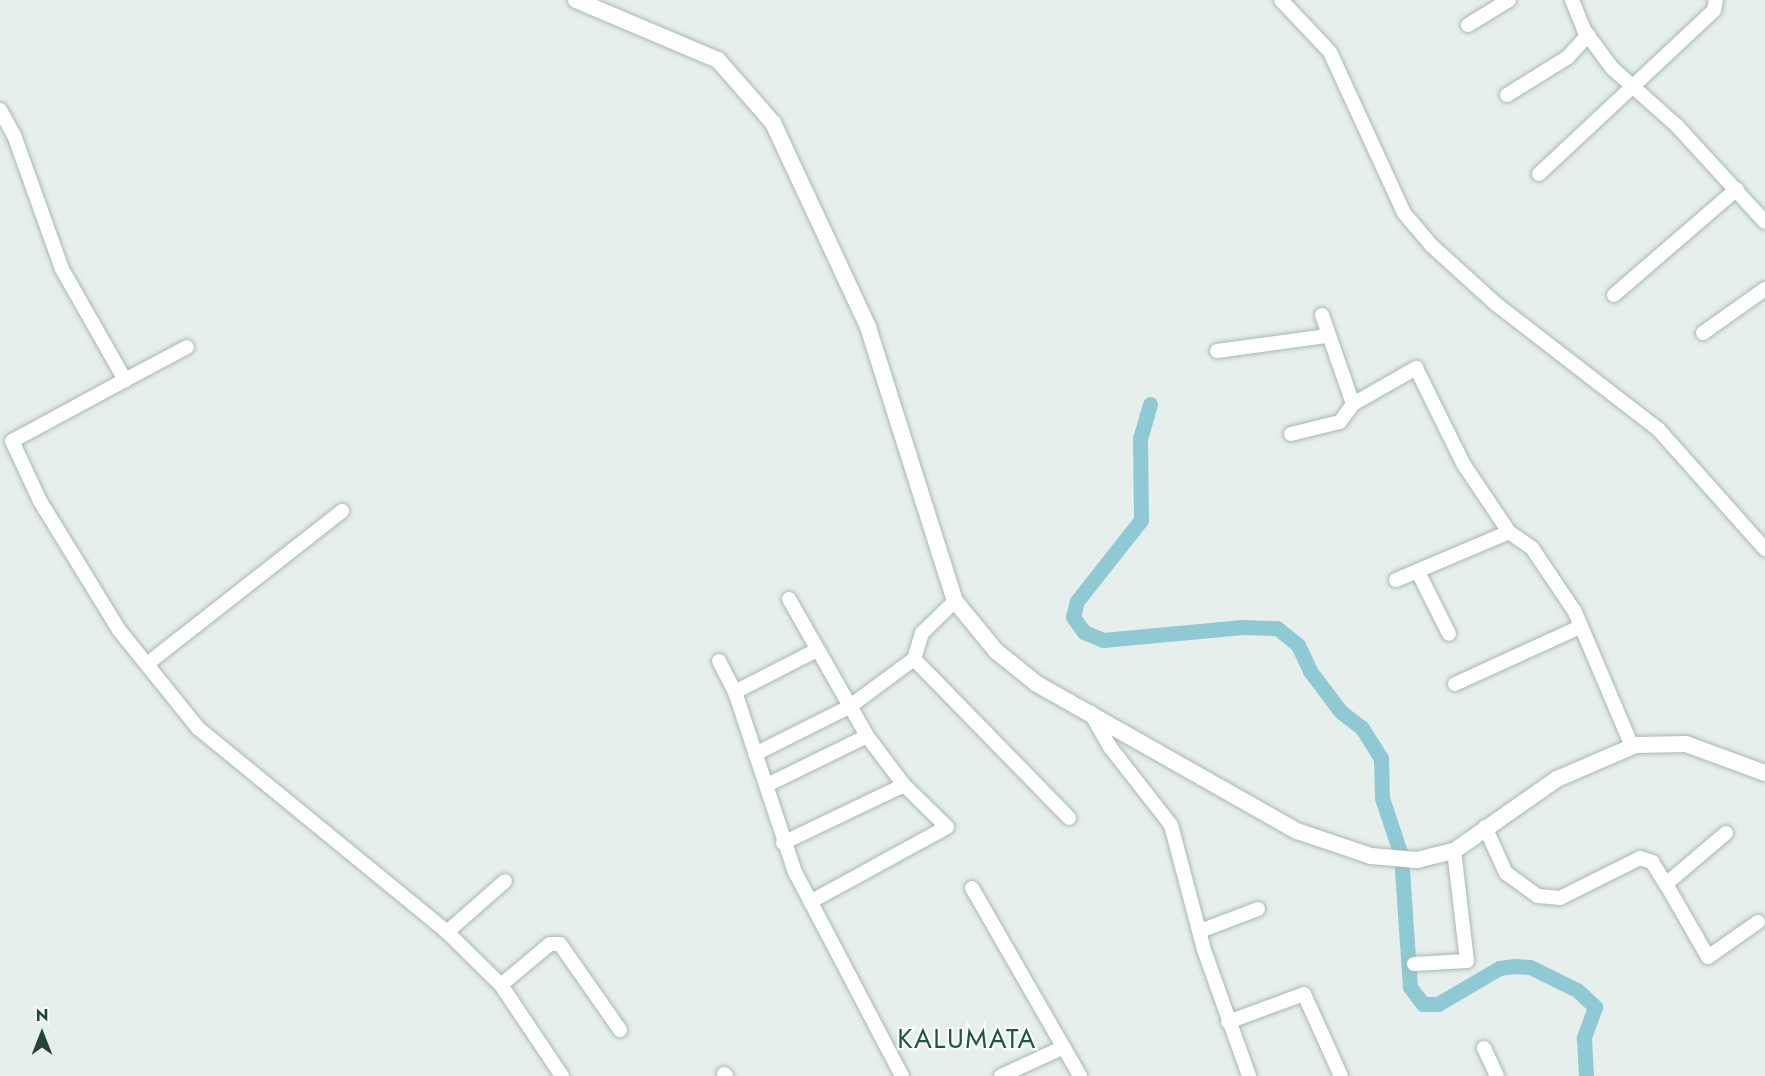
<!DOCTYPE html>
<html>
<head>
<meta charset="utf-8">
<style>
	body { margin:0 }
	#map { position:relative; width:1765px; height:1076px; overflow:hidden; background:#e6efeb; font-family:Jost,sans-serif }
	div>[style] { position:absolute }
	.canal>* { height:15px; margin:-7.5px; padding:0 7.5px; transform-origin:7.5px; border-radius:7.5px; background:#8ec9d4 }
	.roads { filter:drop-shadow(0 0 2px #a8b8b2) drop-shadow(0 0 2px #a8b8b2) }
	.minor>* { height:14px; margin:-7px; padding:0 7px; transform-origin:7px; border-radius:7px; background:#fff }
	.tertiary>* { height:16px; margin:-8px; padding:0 8px; transform-origin:8px; border-radius:8px; background:#fff }
	span { translate:-50% -50%; white-space:nowrap; text-align:center; line-height:1.15; -webkit-text-stroke:4.5px #f7fbf9; paint-order:stroke }
	.quarter-label { font-size:27px; color:#1f5548; letter-spacing:1.5px }
	.north { position:absolute; left:12px; top:1004px; width:60px; height:60px; -webkit-text-stroke:4px #f7fbf9; paint-order:stroke; rotate:0deg; font-size:16px; font-weight:700; line-height:24px; text-align:center; color:#24423a }
	.north::after { content:''; display:block; margin:auto; width:21px; height:27px; background:#24423a; clip-path:polygon(50% 0,100% 100%,50% 72%,0 100%) }
</style>
</head>
<body>
<div id="map">
	<div class="canal">
		<div style="left:1150px;top:404px;width:35px;rotate:106deg"></div>
		<div style="left:1140px;top:438px;width:82px;rotate:89.3deg"></div>
		<div style="left:1141px;top:520px;width:103px;rotate:128.3deg"></div>
		<div style="left:1077px;top:601px;width:16px;rotate:104deg"></div>
		<div style="left:1073px;top:617px;width:19px;rotate:54deg"></div>
		<div style="left:1084px;top:632px;width:21px;rotate:23deg"></div>
		<div style="left:1103px;top:640px;width:140px;rotate:-5.3deg"></div>
		<div style="left:1242px;top:627px;width:35px;rotate:2deg"></div>
		<div style="left:1277px;top:628px;width:27px;rotate:39deg"></div>
		<div style="left:1298px;top:645px;width:29px;rotate:65deg"></div>
		<div style="left:1310px;top:671px;width:51px;rotate:52.9deg"></div>
		<div style="left:1341px;top:712px;width:26px;rotate:37deg"></div>
		<div style="left:1362px;top:728px;width:36px;rotate:58deg"></div>
		<div style="left:1381px;top:758px;width:40px;rotate:88.6deg"></div>
		<div style="left:1382px;top:798px;width:60px;rotate:71.6deg"></div>
		<div style="left:1401px;top:855px;width:132px;rotate:86.1deg"></div>
		<div style="left:1410px;top:987px;width:21px;rotate:53deg"></div>
		<div style="left:1423px;top:1004px;width:15px"></div>
		<div style="left:1438px;top:1004px;width:71px;rotate:-30.5deg"></div>
		<div style="left:1499px;top:968px;width:16px;rotate:-7deg"></div>
		<div style="left:1515px;top:966px;width:15px;rotate:4deg"></div>
		<div style="left:1530px;top:967px;width:52px;rotate:26.1deg"></div>
		<div style="left:1577px;top:990px;width:25px;rotate:43deg"></div>
		<div style="left:1595px;top:1007px;width:33px;rotate:110deg"></div>
		<div style="left:1584px;top:1038px;width:38px;rotate:87deg"></div>
	</div>
	<div class="roads">
		<div class="minor">
			<div style="left:1281px;top:0;width:71px;rotate:46.7deg"></div>
			<div style="left:1330px;top:52px;width:177px;rotate:65.3deg"></div>
			<div style="left:1404px;top:213px;width:43px;rotate:49.7deg"></div>
			<div style="left:1432px;top:246px;width:86px;rotate:42.2deg"></div>
			<div style="left:1496px;top:304px;width:205px;rotate:37.7deg"></div>
			<div style="left:1658px;top:429px;width:161px;rotate:48.3deg"></div>
			<div style="left:1572px;top:0;width:32px;rotate:68deg"></div>
			<div style="left:1584px;top:30px;width:47px;rotate:53.6deg"></div>
			<div style="left:1612px;top:68px;width:87px;rotate:41.7deg"></div>
			<div style="left:1677px;top:126px;width:130px;rotate:47.5deg"></div>
			<div style="left:1468px;top:25px;width:48px;rotate:-31.4deg"></div>
			<div style="left:1507px;top:95px;width:72px;rotate:-31.9deg"></div>
			<div style="left:1568px;top:57px;width:30px;rotate:-48deg"></div>
			<div style="left:0;top:110px;width:29px;rotate:61deg"></div>
			<div style="left:14px;top:135px;width:142px;rotate:70.3deg"></div>
			<div style="left:62px;top:269px;width:128px;rotate:60.4deg"></div>
			<div style="left:125px;top:380px;width:128px;rotate:151.6deg"></div>
			<div style="left:12px;top:441px;width:66px;rotate:65deg"></div>
			<div style="left:40px;top:501px;width:151px;rotate:58.5deg"></div>
			<div style="left:119px;top:630px;width:126px;rotate:51.1deg"></div>
			<div style="left:198px;top:728px;width:322px;rotate:39.3deg"></div>
			<div style="left:447px;top:932px;width:76px;rotate:44.5deg"></div>
			<div style="left:501px;top:985px;width:110px;rotate:56.2deg"></div>
			<div style="left:1539px;top:174px;width:240px;rotate:-43.1deg"></div>
			<div style="left:1714px;top:10px;width:10px;rotate:-79deg"></div>
			<div style="left:1614px;top:295px;width:162px;rotate:-40.8deg"></div>
			<div style="left:1322px;top:315px;width:94px;rotate:70.8deg"></div>
			<div style="left:1703px;top:333px;width:76px;rotate:-35.4deg"></div>
			<div style="left:1217px;top:351px;width:110px;rotate:-7.8deg"></div>
			<div style="left:125px;top:380px;width:70px;rotate:-28deg"></div>
			<div style="left:1291px;top:434px;width:50px;rotate:-13.8deg"></div>
			<div style="left:1340px;top:422px;width:22px;rotate:-54deg"></div>
			<div style="left:1353px;top:404px;width:73px;rotate:-29.7deg"></div>
			<div style="left:1416px;top:368px;width:108px;rotate:63.7deg"></div>
			<div style="left:1464px;top:465px;width:81px;rotate:56.1deg"></div>
			<div style="left:1418px;top:572px;width:69px;rotate:63.4deg"></div>
			<div style="left:1396px;top:580px;width:123px;rotate:-23deg"></div>
			<div style="left:1509px;top:532px;width:28px;rotate:35deg"></div>
			<div style="left:1532px;top:548px;width:77px;rotate:56.1deg"></div>
			<div style="left:1575px;top:612px;width:146px;rotate:67deg"></div>
			<div style="left:789px;top:599px;width:158px;rotate:60.3deg"></div>
			<div style="left:867px;top:736px;width:61px;rotate:52.9deg"></div>
			<div style="left:904px;top:785px;width:60px;rotate:44.3deg"></div>
			<div style="left:947px;top:827px;width:156px;rotate:151.3deg"></div>
			<div style="left:914px;top:659px;width:222px;rotate:45.7deg"></div>
			<div style="left:719px;top:661px;width:35px;rotate:63deg"></div>
			<div style="left:735px;top:692px;width:190px;rotate:71.6deg"></div>
			<div style="left:795px;top:872px;width:230px;rotate:62.3deg"></div>
			<div style="left:147px;top:664px;width:248px;rotate:-38.1deg"></div>
			<div style="left:1455px;top:684px;width:137px;rotate:-24.5deg"></div>
			<div style="left:735px;top:692px;width:92px;rotate:-27.1deg"></div>
			<div style="left:1090px;top:712px;width:40px;rotate:60.3deg"></div>
			<div style="left:1110px;top:747px;width:99px;rotate:52deg"></div>
			<div style="left:1171px;top:825px;width:129px;rotate:75.2deg"></div>
			<div style="left:1204px;top:950px;width:134px;rotate:70.3deg"></div>
			<div style="left:755px;top:754px;width:105px;rotate:-26.6deg"></div>
			<div style="left:849px;top:707px;width:81px;rotate:-36.4deg"></div>
			<div style="left:914px;top:659px;width:27px;rotate:-73deg"></div>
			<div style="left:922px;top:633px;width:46px;rotate:-44.1deg"></div>
			<div style="left:767px;top:785px;width:111px;rotate:-26.1deg"></div>
			<div style="left:1485px;top:827px;width:51px;rotate:65.5deg"></div>
			<div style="left:1506px;top:873px;width:39px;rotate:36deg"></div>
			<div style="left:1538px;top:896px;width:22px;rotate:5deg"></div>
			<div style="left:1560px;top:898px;width:89px;rotate:-26.6deg"></div>
			<div style="left:1640px;top:858px;width:13px;rotate:18deg"></div>
			<div style="left:1652px;top:862px;width:26px;rotate:58deg"></div>
			<div style="left:1726px;top:833px;width:79px;rotate:139.6deg"></div>
			<div style="left:1666px;top:884px;width:84px;rotate:60.1deg"></div>
			<div style="left:1708px;top:957px;width:61px;rotate:-35deg"></div>
			<div style="left:783px;top:843px;width:134px;rotate:-25.6deg"></div>
			<div style="left:972px;top:888px;width:217px;rotate:60.1deg"></div>
			<div style="left:1200px;top:931px;width:62px;rotate:-20.8deg"></div>
			<div style="left:447px;top:932px;width:77px;rotate:-41.3deg"></div>
			<div style="left:1414px;top:964px;width:53px;rotate:-3.2deg"></div>
			<div style="left:1467px;top:961px;width:111px;rotate:-96.7deg"></div>
			<div style="left:501px;top:985px;width:64px;rotate:-39.9deg"></div>
			<div style="left:550px;top:944px;width:10px"></div>
			<div style="left:560px;top:944px;width:105px;rotate:55.1deg"></div>
			<div style="left:1228px;top:1022px;width:81px;rotate:-20.2deg"></div>
			<div style="left:1304px;top:994px;width:90px;rotate:65.7deg"></div>
			<div style="left:1484px;top:1048px;width:31px;rotate:65deg"></div>
			<div style="left:724px;top:1074px;width:3px;rotate:45deg"></div>
			<div style="left:1001px;top:1076px;width:69px;rotate:-24.7deg"></div>
		</div>
		<div class="tertiary">
			<div style="left:576px;top:0;width:154px;rotate:22.9deg"></div>
			<div style="left:718px;top:60px;width:84px;rotate:48.9deg"></div>
			<div style="left:773px;top:123px;width:225px;rotate:65deg"></div>
			<div style="left:868px;top:327px;width:287px;rotate:72.4deg"></div>
			<div style="left:955px;top:601px;width:65px;rotate:50.6deg"></div>
			<div style="left:996px;top:651px;width:53px;rotate:38.8deg"></div>
			<div style="left:1037px;top:684px;width:299px;rotate:29.5deg"></div>
			<div style="left:1297px;top:831px;width:78px;rotate:18.7deg"></div>
			<div style="left:1371px;top:856px;width:46px;rotate:5deg"></div>
			<div style="left:1417px;top:860px;width:38px;rotate:-14deg"></div>
			<div style="left:1454px;top:851px;width:126px;rotate:-35deg"></div>
			<div style="left:1557px;top:779px;width:86px;rotate:-23.3deg"></div>
			<div style="left:1636px;top:745px;width:50px;rotate:-1.1deg"></div>
			<div style="left:1686px;top:744px;width:84px;rotate:20.2deg"></div>
		</div>
	</div>
	<div class="quarter-label">
		<span style="left:967px;top:1039px">KALUMATA</span>
	</div>
	<div class="north">N</div>
</div>
</body>
</html>
